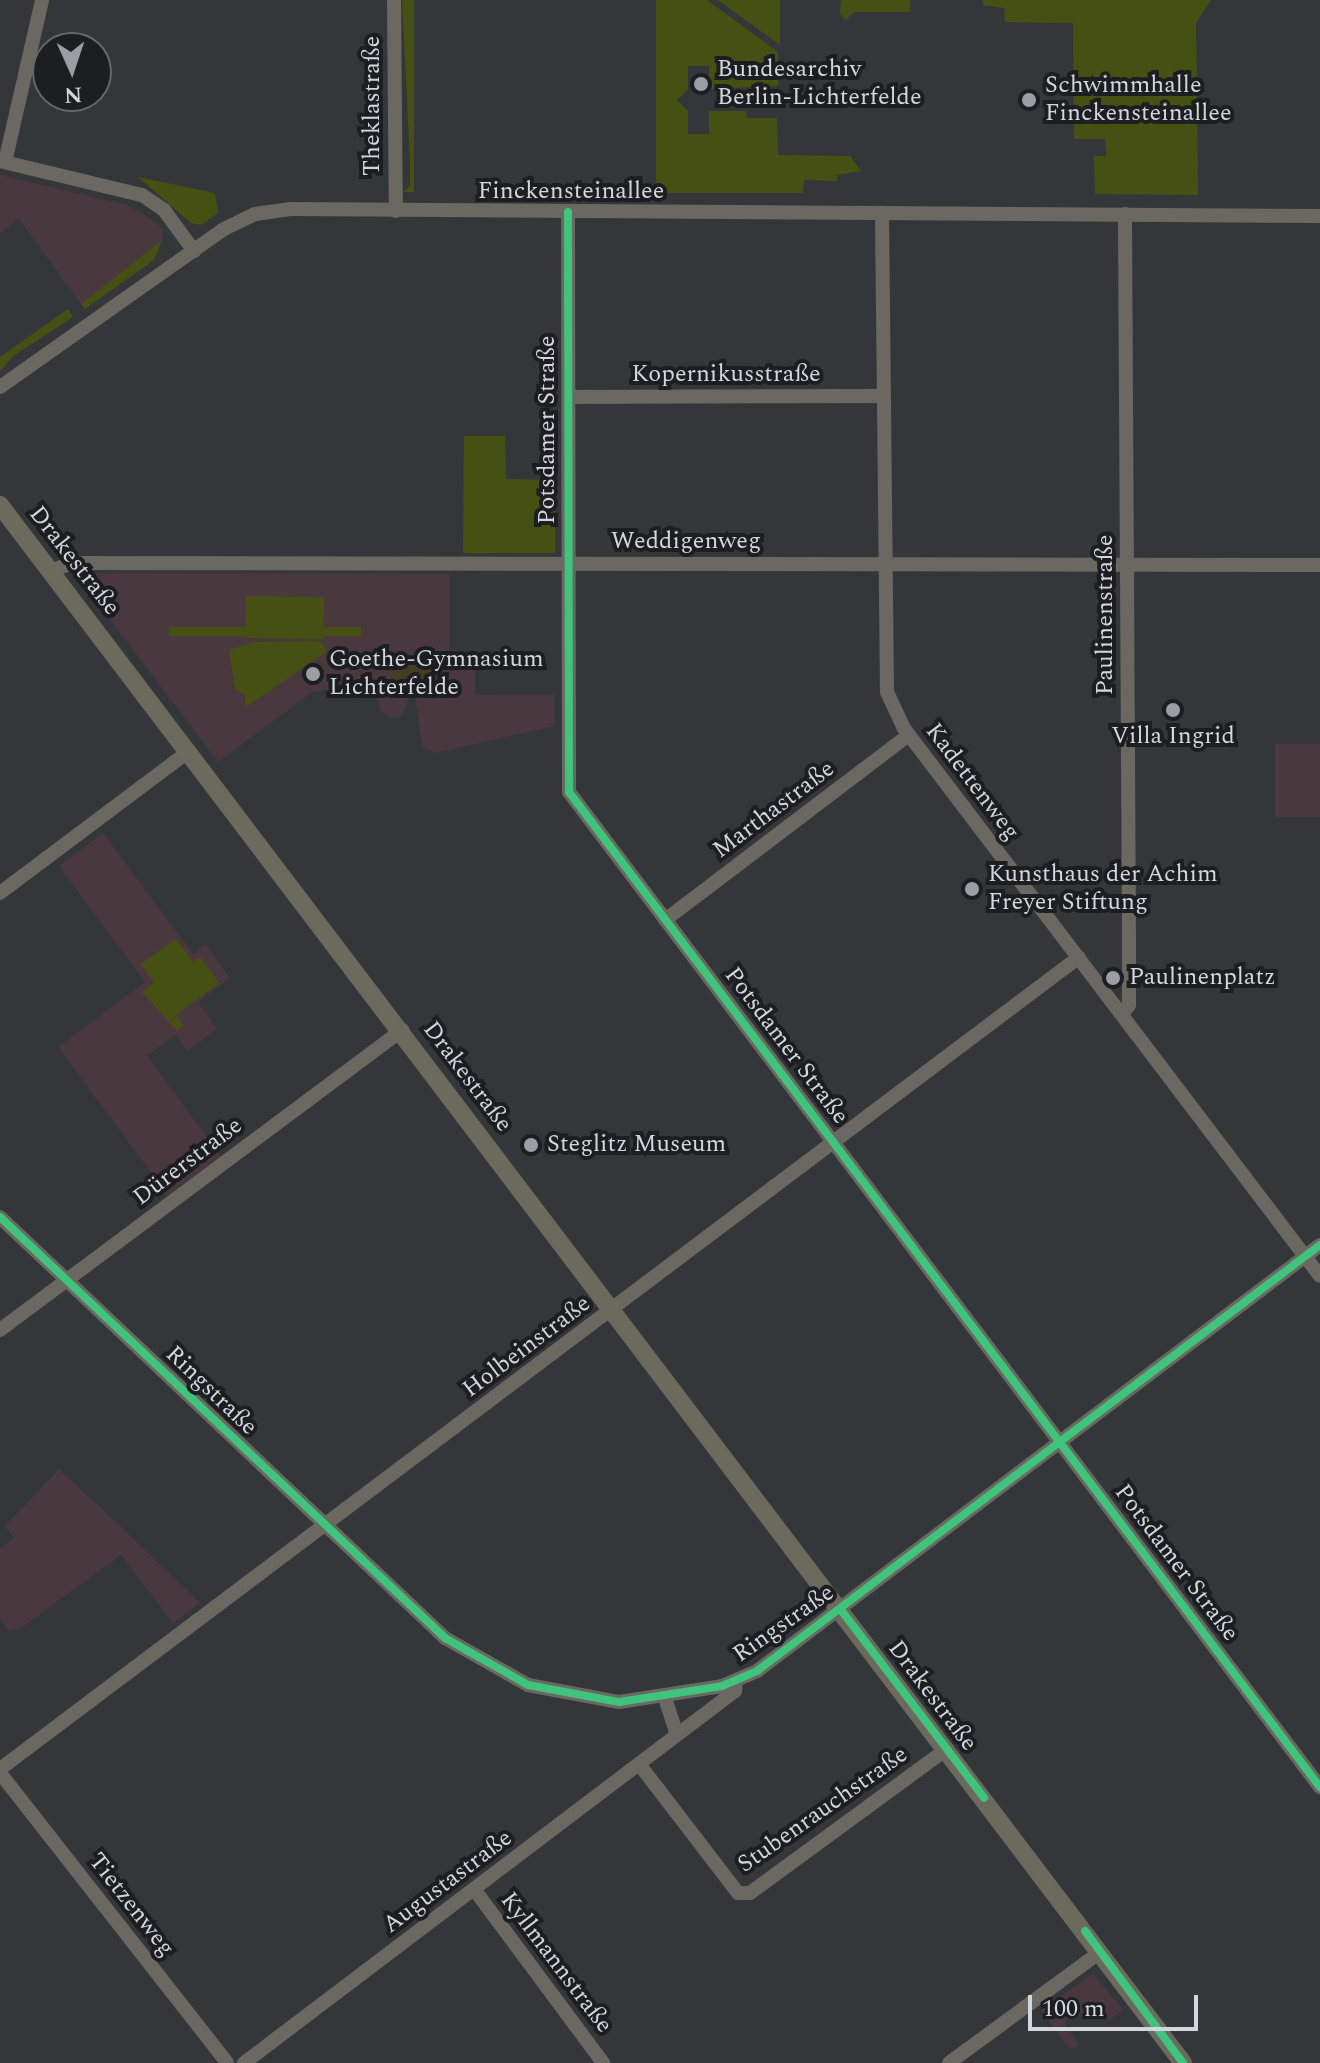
<!DOCTYPE html>
<html>
<head>
<meta charset="utf-8">
<style>
	body { margin:0 }
	#map { position:relative; width:1320px; height:2063px; overflow:hidden; background:#34373a; font-family:Spectral,serif }
	div>[style] { position:absolute }
	.education>* { inset:0; background:#49383d; transform-origin:0 0 }
	.green>* { inset:0; background:#475013; transform-origin:0 0 }
	.sand>* { inset:0; background:#443d22; transform-origin:0 0 }
	.minor>* { height:14px; margin:-7px; padding:0 7px; transform-origin:7px; border-radius:7px; background:#6a6861 }
	.major>* { height:18px; margin:-9px; padding:0 9px; transform-origin:9px; border-radius:9px; background:#6c6a5d }
	.cycleway>* { height:8px; margin:-4px; padding:0 4px; transform-origin:4px; border-radius:4px; background:#40c37c }
	.dots>* { width:22px; height:22px; translate:-50% -50%; box-sizing:border-box; border:4px solid #1c1e21; border-radius:50% }
	span { translate:-50% -50%; white-space:nowrap; text-align:center; line-height:1.15; -webkit-text-stroke:8px #1c1e21; paint-order:stroke }
	.poi-label { font-size:24px; color:#d3d7db }
	.left { translate:0 -50%; text-align:left }
	.street-label { font-size:24px; color:#d3d7db }
	.north { position:absolute; left:32px; top:32px; width:80px; height:80px; box-sizing:border-box; background:#1c1e21; border:2px solid #65686b; border-radius:50%; rotate:177deg; font-size:22px; font-weight:700; line-height:32px; text-align:center; color:#d3d7db }
	.north::after { content:''; display:block; margin:auto; width:28px; height:36px; background:#9b9fa3; clip-path:polygon(50% 0,100% 100%,50% 72%,0 100%) }
	.scale { position:absolute; left:1028px; top:1995px; width:170px; height:36px; box-sizing:border-box; border:4px solid #d3d7db; border-top:0; padding-left:10px; font-size:24px; line-height:28px; white-space:nowrap; color:#d3d7db; -webkit-text-stroke:6px #1c1e21; paint-order:stroke }
</style>
</head>
<body>
<div id="map">
	<div class="education">
		<div style="clip-path:polygon(0 175px,127px 205px,157px 223px,163px 230px,162px 240px,81px 304px,19px 219px,0 233px)"></div>
		<div style="clip-path:polygon(75px 573px,449px 574px,449px 660px,475px 660px,475px 695px,554px 694px,555px 726px,435px 753px,422px 746px,415px 695px,410px 695px,402px 716px,391px 718px,381px 712px,377px 695px,359px 695px,353px 687px,312px 692px,218px 762px)"></div>
		<div style="left:1320px;top:744px;width:73px;height:45px;rotate:90deg"></div>
		<div style="clip-path:polygon(103px 833px,193px 954px,206px 945px,230px 978px,198px 1002px,217px 1029px,187px 1051px,175px 1035px,147px 1056px,221px 1156px,168px 1195px,58px 1047px,145px 982px,59px 866px)"></div>
		<div style="clip-path:polygon(59px 1469px,137px 1542px,200px 1603px,173px 1623px,121px 1555px,21px 1628px,9px 1631px,0 1620px,0 1549px,14px 1538px,5px 1526px)"></div>
		<div style="clip-path:polygon(1093px 1974px,1123px 2009px,1109px 2021px,1095px 2003px,1079px 2016px,1075px 2012px,1068px 2017px,1065px 2025px,1079px 2044px,1071px 2050px,1041px 2010px)"></div>
	</div>
	<div class="green">
		<div style="clip-path:polygon(402px 0,414px 0,414px 192px,403px 192px,410px 186px,410px 159px)"></div>
		<div style="clip-path:polygon(656px 0,707px 0,778px 52px,778px 86px,709px 89px,709px 66px,688px 66px,688px 89px,677px 100px,688px 111px,688px 134px,709px 134px,709px 111px,746px 111px,747px 118px,777px 118px,778px 155px,850px 156px,861px 171px,837px 175px,837px 181px,804px 180px,803px 193px,656px 193px)"></div>
		<div style="clip-path:polygon(718px 0,780px 0,780px 45px)"></div>
		<div style="clip-path:polygon(841px 0,910px 0,910px 12px,854px 12px,846px 20px,840px 14px)"></div>
		<div style="clip-path:polygon(983px 0,1211px 0,1196px 23px,1198px 195px,1095px 194px,1094px 156px,1106px 156px,1105px 139px,1074px 139px,1073px 23px,1005px 22px,1004px 8px,983px 5px)"></div>
		<div style="clip-path:polygon(138px 177px,215px 193px,218px 213px,201px 225px,191px 223px)"></div>
		<div style="clip-path:polygon(162px 240px,154px 260px,85px 309px,81px 304px)"></div>
		<div style="clip-path:polygon(68px 309px,73px 317px,13px 356px,0 371px,0 357px)"></div>
		<div style="clip-path:polygon(464px 436px,505px 436px,506px 479px,555px 480px,555px 553px,463px 553px)"></div>
		<div style="left:246px;top:596px;width:78px;height:42px;rotate:1deg"></div>
		<div style="left:361px;top:627px;width:9px;height:192px;rotate:90deg"></div>
		<div style="clip-path:polygon(320px 641px,327px 651px,246px 707px,245px 695px,235px 689px,229px 650px,254px 642px)"></div>
		<div style="clip-path:polygon(176px 939px,193px 962px,200px 957px,219px 983px,176px 1015px,184px 1026px,177px 1031px,142px 992px,154px 983px,141px 964px)"></div>
	</div>
	<div class="sand">
		<div style="left:391px;top:667px;width:43px;height:25px"></div>
	</div>
	<div class="minor">
		<div style="left:394px;top:0;width:211px;rotate:89.5deg"></div>
		<div style="left:0;top:161px;width:146px;rotate:13.5deg"></div>
		<div style="left:142px;top:195px;width:27px;rotate:34deg"></div>
		<div style="left:164px;top:210px;width:51px;rotate:53.8deg"></div>
		<div style="left:5px;top:162px;width:166px;rotate:-77.1deg"></div>
		<div style="left:568px;top:212px;width:580px;rotate:89.9deg"></div>
		<div style="left:569px;top:792px;width:1247px;rotate:52.96deg"></div>
		<div style="left:882px;top:213px;width:479px;rotate:89.4deg"></div>
		<div style="left:887px;top:692px;width:38px;rotate:65deg"></div>
		<div style="left:903px;top:727px;width:689px;rotate:52.78deg"></div>
		<div style="left:0;top:387px;width:274px;rotate:-35.2deg"></div>
		<div style="left:224px;top:229px;width:34px;rotate:-26deg"></div>
		<div style="left:255px;top:214px;width:36px;rotate:-8deg"></div>
		<div style="left:291px;top:209px;width:1029px;rotate:0.39deg"></div>
		<div style="left:569px;top:397px;width:314px;rotate:-0.2deg"></div>
		<div style="left:53px;top:570px;width:20px;rotate:-20deg"></div>
		<div style="left:72px;top:563px;width:1248px;rotate:0.09deg"></div>
		<div style="left:0;top:893px;width:236px;rotate:-36.9deg"></div>
		<div style="left:665px;top:920px;width:306px;rotate:-37.2deg"></div>
		<div style="left:1122px;top:1014px;width:11px;rotate:-52deg"></div>
		<div style="left:1129px;top:1005px;width:69px;rotate:-90deg"></div>
		<div style="left:1129px;top:936px;width:722px;rotate:-90.32deg"></div>
		<div style="left:0;top:1217px;width:613px;rotate:43.41deg"></div>
		<div style="left:445px;top:1638px;width:95px;rotate:29.5deg"></div>
		<div style="left:528px;top:1685px;width:93px;rotate:10.6deg"></div>
		<div style="left:619px;top:1702px;width:104px;rotate:-8.8deg"></div>
		<div style="left:722px;top:1686px;width:38px;rotate:-23deg"></div>
		<div style="left:757px;top:1671px;width:706px;rotate:-37.11deg"></div>
		<div style="left:0;top:1330px;width:502px;rotate:-36.73deg"></div>
		<div style="left:665px;top:1698px;width:38px;rotate:72deg"></div>
		<div style="left:639px;top:1764px;width:163px;rotate:52.5deg"></div>
		<div style="left:738px;top:1893px;width:12px"></div>
		<div style="left:750px;top:1893px;width:244px;rotate:-36.2deg"></div>
		<div style="left:0;top:1769px;width:1350px;rotate:-36.96deg"></div>
		<div style="left:0;top:1773px;width:368px;rotate:51.9deg"></div>
		<div style="left:474px;top:1889px;width:217px;rotate:53.4deg"></div>
		<div style="left:244px;top:2063px;width:616px;rotate:-37.15deg"></div>
		<div style="left:735px;top:1691px;width:10px;rotate:-84deg"></div>
		<div style="left:949px;top:2063px;width:187px;rotate:-36.3deg"></div>
	</div>
	<div class="major">
		<div style="left:0;top:505px;width:1956px;rotate:52.79deg"></div>
	</div>
	<div class="cycleway">
		<div style="left:568px;top:212px;width:580px;rotate:89.9deg"></div>
		<div style="left:569px;top:792px;width:1247px;rotate:52.96deg"></div>
		<div style="left:0;top:1217px;width:613px;rotate:43.41deg"></div>
		<div style="left:445px;top:1638px;width:95px;rotate:29.5deg"></div>
		<div style="left:528px;top:1685px;width:93px;rotate:10.6deg"></div>
		<div style="left:619px;top:1702px;width:104px;rotate:-8.8deg"></div>
		<div style="left:722px;top:1686px;width:38px;rotate:-23deg"></div>
		<div style="left:757px;top:1671px;width:706px;rotate:-37.11deg"></div>
		<div style="left:841px;top:1610px;width:236px;rotate:52.7deg"></div>
		<div style="left:1085px;top:1931px;width:164px;rotate:53.4deg"></div>
	</div>
	<div class="dots">
		<div style="left:701px;top:84px;background:#9b9fa3"></div>
		<div style="left:1029px;top:100px;background:#9b9fa3"></div>
		<div style="left:313px;top:674px;background:#9b9fa3"></div>
		<div style="left:1173px;top:710px;background:#9b9fa3"></div>
		<div style="left:972px;top:889px;background:#9b9fa3"></div>
		<div style="left:1113px;top:978px;background:#9b9fa3"></div>
		<div style="left:531px;top:1145px;background:#9b9fa3"></div>
	</div>
	<div class="poi-label">
		<span class="left" style="left:717px;top:84px">Bundesarchiv<br>Berlin-Lichterfelde</span>
		<span class="left" style="left:1045px;top:100px">Schwimmhalle<br>Finckensteinallee</span>
		<span class="left" style="left:329px;top:674px">Goethe-Gymnasium<br>Lichterfelde</span>
		<span style="left:1173px;top:737px">Villa Ingrid</span>
		<span class="left" style="left:988px;top:889px">Kunsthaus der Achim<br>Freyer Stiftung</span>
		<span class="left" style="left:1129px;top:978px">Paulinenplatz</span>
		<span class="left" style="left:547px;top:1145px">Steglitz Museum</span>
	</div>
	<div class="street-label">
		<span style="left:373px;top:106px;rotate:-90deg">Theklastraße</span>
		<span style="left:571px;top:192px">Finckensteinallee</span>
		<span style="left:726px;top:375px">Kopernikusstraße</span>
		<span style="left:548px;top:430px;rotate:-90deg">Potsdamer Straße</span>
		<span style="left:686px;top:542px">Weddigenweg</span>
		<span style="left:74px;top:561px;rotate:52deg">Drakestraße</span>
		<span style="left:1106px;top:615px;rotate:-90deg">Paulinenstraße</span>
		<span style="left:972px;top:782px;rotate:53deg">Kadettenweg</span>
		<span style="left:774px;top:810px;rotate:-37deg">Marthastraße</span>
		<span style="left:786px;top:1046px;rotate:53deg">Potsdamer Straße</span>
		<span style="left:467px;top:1077px;rotate:53deg">Drakestraße</span>
		<span style="left:188px;top:1162px;rotate:-37deg">Dürerstraße</span>
		<span style="left:527px;top:1347px;rotate:-37deg">Holbeinstraße</span>
		<span style="left:211px;top:1391px;rotate:44deg">Ringstraße</span>
		<span style="left:1176px;top:1563px;rotate:53deg">Potsdamer Straße</span>
		<span style="left:784px;top:1624px;rotate:-35deg">Ringstraße</span>
		<span style="left:932px;top:1696px;rotate:53deg">Drakestraße</span>
		<span style="left:823px;top:1810px;rotate:-35deg">Stubenrauchstraße</span>
		<span style="left:448px;top:1882px;rotate:-37deg">Augustastraße</span>
		<span style="left:131px;top:1905px;rotate:52deg">Tietzenweg</span>
		<span style="left:556px;top:1963px;rotate:53deg">Kyllmannstraße</span>
	</div>
	<div class="north">N</div>
	<div class="scale">100 m</div>
</div>
</body>
</html>
